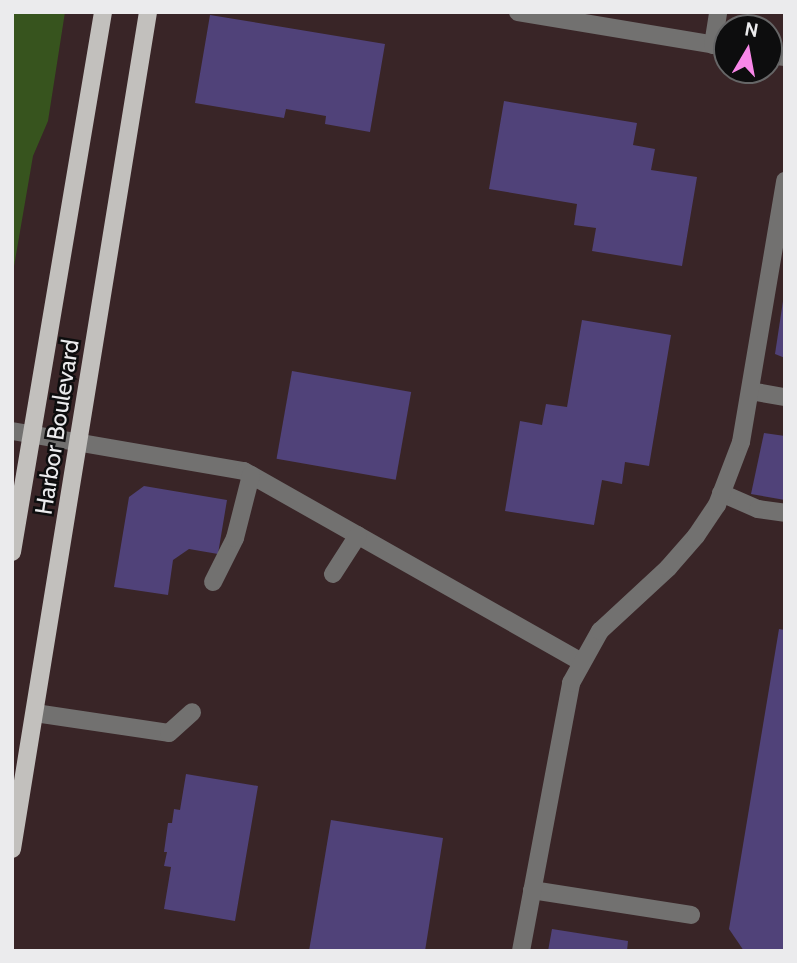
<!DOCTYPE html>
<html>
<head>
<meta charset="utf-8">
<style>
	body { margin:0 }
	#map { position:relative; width:797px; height:963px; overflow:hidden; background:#232427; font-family:Cabin,sans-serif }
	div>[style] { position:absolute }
	.commercial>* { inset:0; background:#392527 }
	.green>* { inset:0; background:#37541e }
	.building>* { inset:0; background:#504279; transform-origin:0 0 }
	.minor>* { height:18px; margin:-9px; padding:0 9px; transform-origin:9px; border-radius:9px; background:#727170 }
	.major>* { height:18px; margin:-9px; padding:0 9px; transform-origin:9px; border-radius:9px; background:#c2c0bd }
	span { translate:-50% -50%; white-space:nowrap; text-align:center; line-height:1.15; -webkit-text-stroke:5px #0d0d0e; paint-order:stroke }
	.street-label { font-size:24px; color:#ebebed }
	.frame { position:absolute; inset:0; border:14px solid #ebebed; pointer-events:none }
	.north { position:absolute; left:713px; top:14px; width:70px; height:70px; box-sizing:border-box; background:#0d0d0e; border:2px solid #666667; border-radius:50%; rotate:10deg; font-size:19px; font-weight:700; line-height:28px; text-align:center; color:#ebebed }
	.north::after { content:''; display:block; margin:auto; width:24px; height:32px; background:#f987e9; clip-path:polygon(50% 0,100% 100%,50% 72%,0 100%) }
</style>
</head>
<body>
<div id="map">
	<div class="commercial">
		<div style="clip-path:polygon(evenodd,12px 12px,785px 12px,785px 951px,12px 951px,12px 12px,727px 28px,769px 28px,769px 70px,727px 70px,727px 28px)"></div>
	</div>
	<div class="green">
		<div style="clip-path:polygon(12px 12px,65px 12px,48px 121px,33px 156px,12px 278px)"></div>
	</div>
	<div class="building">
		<div style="clip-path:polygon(210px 15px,385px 44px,370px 132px,325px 124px,326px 116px,286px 109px,284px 118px,195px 103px)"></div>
		<div style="clip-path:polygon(504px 101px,637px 123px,633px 145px,655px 149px,651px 170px,697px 177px,682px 266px,592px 251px,596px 228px,574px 225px,577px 204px,489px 189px)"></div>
		<div style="clip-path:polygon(783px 301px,785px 301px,785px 358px,775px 354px)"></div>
		<div style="clip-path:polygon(582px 320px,671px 335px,649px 466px,625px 462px,622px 484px,602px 480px,594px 525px,505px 511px,520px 421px,542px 425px,546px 404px,567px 407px)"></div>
		<div style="left:292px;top:371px;width:121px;height:89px;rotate:10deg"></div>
		<div style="clip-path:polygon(764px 433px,785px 436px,785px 500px,751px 494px)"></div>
		<div style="clip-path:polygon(144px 486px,227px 500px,218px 554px,189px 549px,173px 560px,168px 595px,114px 587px,129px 497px)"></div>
		<div style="clip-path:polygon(779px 629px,785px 630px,785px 951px,744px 951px,729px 929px)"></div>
		<div style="clip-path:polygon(186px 774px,258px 786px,235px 921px,164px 909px,171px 867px,164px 866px,167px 852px,164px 852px,168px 823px,172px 823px,174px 809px,180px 810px)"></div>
		<div style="clip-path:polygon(331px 820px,443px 838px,425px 951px,309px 951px)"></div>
		<div style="clip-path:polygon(552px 929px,628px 941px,627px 951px,548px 951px)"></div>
	</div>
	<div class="minor">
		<div style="left:518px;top:12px;width:212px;rotate:9.5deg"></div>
		<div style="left:713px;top:45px;width:33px;rotate:-81deg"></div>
		<div style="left:769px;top:55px;width:16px;rotate:7deg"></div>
		<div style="left:750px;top:391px;width:36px;rotate:10deg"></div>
		<div style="left:12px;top:431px;width:235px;rotate:9.8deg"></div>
		<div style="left:244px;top:471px;width:386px;rotate:29.5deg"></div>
		<div style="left:721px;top:493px;width:40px;rotate:23.4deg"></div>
		<div style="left:758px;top:509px;width:27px;rotate:8deg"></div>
		<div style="left:333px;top:574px;width:46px;rotate:-57.3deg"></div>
		<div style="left:213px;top:582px;width:49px;rotate:-63.4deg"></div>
		<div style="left:235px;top:538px;width:65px;rotate:-75.7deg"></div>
		<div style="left:35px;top:713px;width:135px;rotate:8.5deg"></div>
		<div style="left:169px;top:733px;width:31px;rotate:-42deg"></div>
		<div style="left:532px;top:890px;width:161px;rotate:8.9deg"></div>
		<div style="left:521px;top:951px;width:273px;rotate:-79.4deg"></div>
		<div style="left:571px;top:683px;width:60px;rotate:-60.9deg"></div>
		<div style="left:600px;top:631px;width:93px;rotate:-42.8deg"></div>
		<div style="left:668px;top:568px;width:43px;rotate:-48.8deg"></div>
		<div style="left:696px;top:536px;width:37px;rotate:-56deg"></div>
		<div style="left:717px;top:505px;width:67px;rotate:-69.1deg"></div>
		<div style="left:741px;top:442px;width:265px;rotate:-80.4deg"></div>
	</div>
	<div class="major">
		<div style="left:12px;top:552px;width:548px;rotate:-80.43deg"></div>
		<div style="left:12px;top:849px;width:848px;rotate:-80.77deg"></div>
	</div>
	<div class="street-label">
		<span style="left:57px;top:427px;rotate:-81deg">Harbor Boulevard</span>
	</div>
	<div class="frame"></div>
	<div class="north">N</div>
</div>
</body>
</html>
